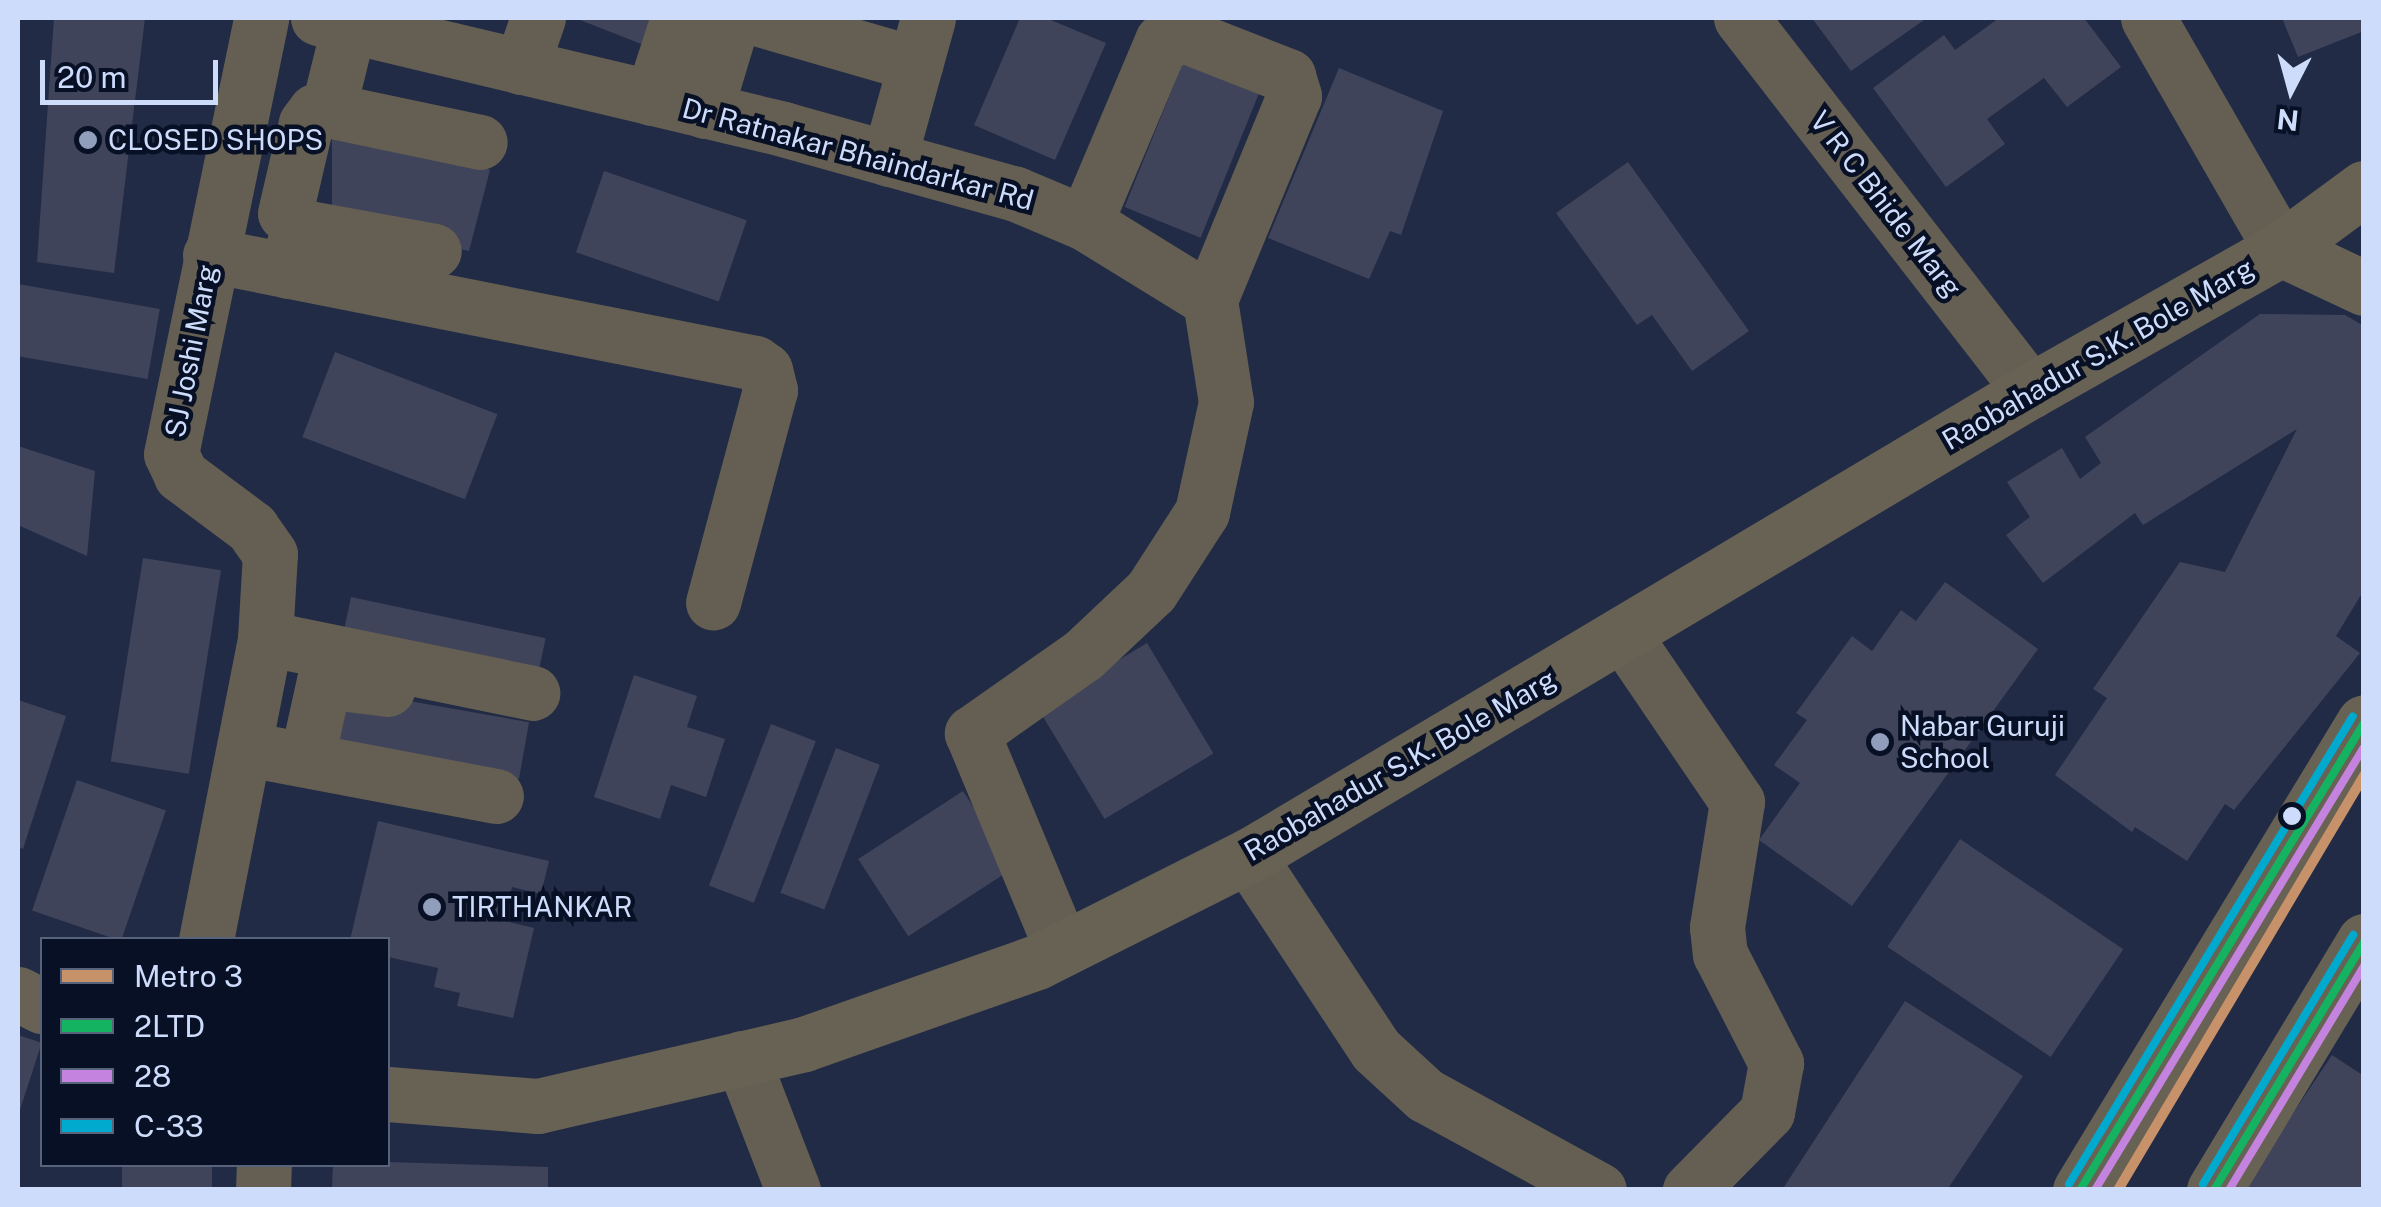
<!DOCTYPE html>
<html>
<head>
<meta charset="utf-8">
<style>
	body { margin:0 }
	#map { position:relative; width:2381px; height:1207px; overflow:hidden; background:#212b45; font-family:"Public Sans",sans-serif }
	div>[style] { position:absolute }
	.building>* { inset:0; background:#40445a; transform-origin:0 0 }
	.minor>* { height:55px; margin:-27.5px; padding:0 27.5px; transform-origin:27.5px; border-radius:27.5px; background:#645f52 }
	.major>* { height:55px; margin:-27.5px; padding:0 27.5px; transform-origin:27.5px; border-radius:27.5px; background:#686255 }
	.bus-1>* { height:8px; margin:-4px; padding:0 4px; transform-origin:4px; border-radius:4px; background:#13b361 }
	.bus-2>* { height:8px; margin:-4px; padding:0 4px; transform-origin:4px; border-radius:4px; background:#c483df }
	.bus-3>* { height:8px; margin:-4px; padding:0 4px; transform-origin:4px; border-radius:4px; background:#00a9ce }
	.metro-1>* { height:10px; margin:-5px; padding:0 5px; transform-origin:5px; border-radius:5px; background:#c7916a }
	.dots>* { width:28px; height:28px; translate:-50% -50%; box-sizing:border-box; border:5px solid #081025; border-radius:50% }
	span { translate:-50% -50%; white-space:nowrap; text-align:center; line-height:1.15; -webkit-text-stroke:9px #081025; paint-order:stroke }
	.poi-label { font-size:28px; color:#cedcfb }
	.left { translate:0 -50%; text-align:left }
	.street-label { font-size:28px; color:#cedcfb }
	.frame { position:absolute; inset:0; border:20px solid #cedcfb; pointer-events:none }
	.legend { position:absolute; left:40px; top:937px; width:350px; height:230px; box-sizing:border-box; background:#081025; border:2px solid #57627b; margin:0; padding:12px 18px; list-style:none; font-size:30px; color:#cedcfb }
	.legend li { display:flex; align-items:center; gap:20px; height:50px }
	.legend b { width:50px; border:2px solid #57627b }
	.north { position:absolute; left:2241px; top:40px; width:100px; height:100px; -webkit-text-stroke:8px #081025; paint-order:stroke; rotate:186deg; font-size:28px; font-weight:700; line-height:40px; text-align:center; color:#cedcfb }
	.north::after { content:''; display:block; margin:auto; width:35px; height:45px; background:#cedcfb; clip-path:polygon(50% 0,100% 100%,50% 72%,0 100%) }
	.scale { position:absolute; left:40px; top:60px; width:178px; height:45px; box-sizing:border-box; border:5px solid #cedcfb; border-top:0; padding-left:12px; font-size:30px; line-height:35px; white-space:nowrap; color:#cedcfb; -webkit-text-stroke:8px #081025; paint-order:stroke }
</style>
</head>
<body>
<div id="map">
	<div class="building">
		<div style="clip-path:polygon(54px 18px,145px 18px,114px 273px,37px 262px)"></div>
		<div style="clip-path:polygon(575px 18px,659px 18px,649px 47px)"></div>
		<div style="clip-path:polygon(1020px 18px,1046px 18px,1106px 43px,1055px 160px,974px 125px)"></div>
		<div style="clip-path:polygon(1812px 18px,1927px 18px,1851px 71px)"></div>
		<div style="clip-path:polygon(1999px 18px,2084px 18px,2121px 67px,2067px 107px,2044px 78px,1987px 119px,2005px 144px,1946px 187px,1873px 88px,1944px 35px,1955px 50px)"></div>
		<div style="clip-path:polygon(2282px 18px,2364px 18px,2364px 31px,2298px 57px)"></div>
		<div style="left:1186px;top:55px;width:82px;height:164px;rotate:22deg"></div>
		<div style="clip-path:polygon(1339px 68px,1443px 111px,1401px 235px,1390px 231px,1369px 279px,1268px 238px)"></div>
		<div style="clip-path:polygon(332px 129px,405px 136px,490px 170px,469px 251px,332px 219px)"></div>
		<div style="clip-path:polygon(1628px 162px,1749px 331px,1692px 371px,1652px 315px,1637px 325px,1556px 213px)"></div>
		<div style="left:604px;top:171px;width:151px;height:86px;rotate:19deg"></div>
		<div style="left:18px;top:284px;width:144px;height:71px;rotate:10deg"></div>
		<div style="clip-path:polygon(2260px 314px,2345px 315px,2364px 326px,2364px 590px,2336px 636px,2360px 653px,2234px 810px,2225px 804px,2187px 861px,2135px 827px,2132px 832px,2055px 775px,2107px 698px,2093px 689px,2180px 562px,2225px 572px,2297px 429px,2143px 525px,2135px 513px,2043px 583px,2006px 535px,2030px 517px,2007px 482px,2062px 448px,2080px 479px,2101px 463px,2085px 437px)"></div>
		<div style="left:335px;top:352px;width:174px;height:91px;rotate:21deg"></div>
		<div style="clip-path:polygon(18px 446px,95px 471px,87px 556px,18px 525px)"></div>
		<div style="left:143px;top:558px;width:79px;height:206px;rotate:9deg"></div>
		<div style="clip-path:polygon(1945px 582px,2038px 649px,1852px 906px,1759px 840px,1800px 783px,1774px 765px,1807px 720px,1796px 713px,1852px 636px,1872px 651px,1901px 610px,1916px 621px)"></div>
		<div style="left:351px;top:597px;width:199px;height:50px;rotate:12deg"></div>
		<div style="left:1147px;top:643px;width:129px;height:127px;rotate:59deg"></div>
		<div style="clip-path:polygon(634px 675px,697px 696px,687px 727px,725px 739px,706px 797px,671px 785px,660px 819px,594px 797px)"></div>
		<div style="left:335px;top:688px;width:197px;height:58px;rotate:10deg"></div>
		<div style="clip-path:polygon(18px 700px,66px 716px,23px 849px,18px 847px)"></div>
		<div style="left:771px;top:724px;width:48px;height:173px;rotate:21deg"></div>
		<div style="left:836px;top:748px;width:47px;height:155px;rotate:21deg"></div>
		<div style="left:77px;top:780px;width:94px;height:138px;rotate:19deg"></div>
		<div style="left:963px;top:791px;width:92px;height:125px;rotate:57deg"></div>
		<div style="clip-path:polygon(378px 821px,549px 861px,541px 894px,512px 887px,505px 921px,534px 928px,513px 1018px,457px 1006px,460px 993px,434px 987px,438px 968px,388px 957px,388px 940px,350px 940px)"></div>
		<div style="left:1960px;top:839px;width:197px;height:130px;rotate:34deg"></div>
		<div style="clip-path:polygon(1905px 1001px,2023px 1076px,1947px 1190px,1782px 1190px)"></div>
		<div style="left:18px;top:1035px;width:25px;height:108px;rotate:18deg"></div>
		<div style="clip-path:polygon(2332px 1055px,2364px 1076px,2364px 1190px,2242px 1190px)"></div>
		<div style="clip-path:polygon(388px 1162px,548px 1167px,548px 1190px,332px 1190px,333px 1164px)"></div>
		<div style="left:122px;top:1164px;width:90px;height:26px"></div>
	</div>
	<div class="minor">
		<div style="left:318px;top:18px;width:478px;rotate:13.4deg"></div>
		<div style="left:783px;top:129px;width:242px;rotate:15.6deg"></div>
		<div style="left:1016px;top:194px;width:75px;rotate:22.8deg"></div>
		<div style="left:1085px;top:223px;width:147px;rotate:31.6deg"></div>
		<div style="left:1210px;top:300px;width:103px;rotate:81.1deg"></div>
		<div style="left:1226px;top:402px;width:113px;rotate:102.3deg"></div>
		<div style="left:1202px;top:512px;width:94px;rotate:122.8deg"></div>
		<div style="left:1151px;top:591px;width:93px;rotate:136.7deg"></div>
		<div style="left:1083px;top:655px;width:136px;rotate:144.9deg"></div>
		<div style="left:972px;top:733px;width:234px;rotate:67.4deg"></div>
		<div style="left:756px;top:18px;width:166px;rotate:16.1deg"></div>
		<div style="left:1741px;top:18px;width:472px;rotate:52.2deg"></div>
		<div style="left:2148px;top:18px;width:267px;rotate:60.1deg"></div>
		<div style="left:521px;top:67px;width:52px;rotate:-70.9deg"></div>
		<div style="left:652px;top:98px;width:84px;rotate:-72deg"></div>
		<div style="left:328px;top:110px;width:155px;rotate:11.9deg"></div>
		<div style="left:705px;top:111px;width:97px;rotate:-73.2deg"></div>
		<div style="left:889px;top:159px;width:146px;rotate:-74.5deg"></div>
		<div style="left:1085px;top:223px;width:198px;rotate:-67.1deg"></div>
		<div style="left:1162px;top:41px;width:25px;rotate:-12deg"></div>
		<div style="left:1186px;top:36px;width:110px;rotate:21.4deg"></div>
		<div style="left:1288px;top:76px;width:21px;rotate:73deg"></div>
		<div style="left:1294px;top:96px;width:221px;rotate:112.4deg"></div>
		<div style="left:298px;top:226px;width:138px;rotate:10.4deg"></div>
		<div style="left:210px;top:255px;width:556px;rotate:11.21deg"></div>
		<div style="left:755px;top:363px;width:12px;rotate:35deg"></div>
		<div style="left:765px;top:370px;width:21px;rotate:76deg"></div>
		<div style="left:770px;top:390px;width:220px;rotate:105deg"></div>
		<div style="left:288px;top:271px;width:46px;rotate:-77.5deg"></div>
		<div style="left:298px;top:226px;width:18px;rotate:-135deg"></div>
		<div style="left:285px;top:213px;width:92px;rotate:-76.9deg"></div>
		<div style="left:306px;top:123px;width:15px;rotate:-53deg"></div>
		<div style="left:315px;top:111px;width:13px;rotate:-4deg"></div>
		<div style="left:328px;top:110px;width:88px;rotate:-76.1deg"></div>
		<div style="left:1623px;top:634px;width:203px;rotate:55.8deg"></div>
		<div style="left:1737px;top:802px;width:127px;rotate:99.1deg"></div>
		<div style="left:1717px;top:927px;width:27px;rotate:84deg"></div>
		<div style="left:1720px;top:954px;width:123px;rotate:62.8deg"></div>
		<div style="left:1776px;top:1063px;width:50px;rotate:100.4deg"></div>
		<div style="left:1767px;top:1112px;width:110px;rotate:134.6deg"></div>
		<div style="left:265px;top:638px;width:273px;rotate:11.6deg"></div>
		<div style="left:312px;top:735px;width:55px;rotate:-77.5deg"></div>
		<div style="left:324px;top:681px;width:64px;rotate:7.1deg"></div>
		<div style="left:263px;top:752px;width:237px;rotate:10.7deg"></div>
		<div style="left:1248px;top:856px;width:232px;rotate:56.6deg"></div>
		<div style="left:1376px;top:1050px;width:67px;rotate:42.6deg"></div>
		<div style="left:1425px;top:1095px;width:198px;rotate:28.6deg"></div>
		<div style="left:206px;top:940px;width:308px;rotate:-78.9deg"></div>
		<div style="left:265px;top:638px;width:84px;rotate:-86.6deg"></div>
		<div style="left:270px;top:554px;width:32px;rotate:-125deg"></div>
		<div style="left:252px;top:528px;width:89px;rotate:-143.3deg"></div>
		<div style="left:181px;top:475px;width:23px;rotate:-115deg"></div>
		<div style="left:171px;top:454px;width:445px;rotate:-78.3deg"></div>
		<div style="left:742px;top:1058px;width:142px;rotate:68.9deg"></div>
		<div style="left:263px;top:1190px;width:26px;rotate:-88deg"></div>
	</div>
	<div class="major">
		<div style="left:2281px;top:249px;width:92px;rotate:25.2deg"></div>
		<div style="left:18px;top:994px;width:27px;rotate:27deg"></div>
		<div style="left:388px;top:1094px;width:150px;rotate:4.6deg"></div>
		<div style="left:538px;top:1106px;width:273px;rotate:-13.1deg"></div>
		<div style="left:804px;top:1044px;width:247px;rotate:-19.4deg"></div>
		<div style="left:1037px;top:962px;width:241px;rotate:-26.7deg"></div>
		<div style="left:1252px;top:854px;width:905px;rotate:-30.76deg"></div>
		<div style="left:2030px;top:391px;width:288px;rotate:-29.5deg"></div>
		<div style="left:2281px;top:249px;width:103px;rotate:-36.3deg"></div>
		<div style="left:2080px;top:1190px;width:547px;rotate:-58.75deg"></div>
		<div style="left:2214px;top:1190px;width:291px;rotate:-58.9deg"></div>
	</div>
	<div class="bus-1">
		<div style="left:2080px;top:1190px;width:547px;rotate:-58.69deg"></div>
		<div style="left:2214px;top:1190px;width:290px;rotate:-58.8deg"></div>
	</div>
	<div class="bus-2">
		<div style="left:2095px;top:1190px;width:518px;rotate:-58.73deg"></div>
		<div style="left:2229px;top:1190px;width:262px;rotate:-58.9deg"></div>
	</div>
	<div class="bus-3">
		<div style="left:2069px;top:1184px;width:547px;rotate:-58.75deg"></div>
		<div style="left:2203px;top:1184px;width:291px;rotate:-58.9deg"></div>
	</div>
	<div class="metro-1">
		<div style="left:2118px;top:1190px;width:482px;rotate:-59.3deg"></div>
	</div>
	<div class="dots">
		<div style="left:88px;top:140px;background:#919ebb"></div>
		<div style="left:1880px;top:742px;background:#919ebb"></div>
		<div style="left:2292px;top:816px;background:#cedcfb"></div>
		<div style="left:432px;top:907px;background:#919ebb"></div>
	</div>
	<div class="poi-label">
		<span class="left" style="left:108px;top:140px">CLOSED SHOPS</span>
		<span class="left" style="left:1900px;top:742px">Nabar Guruji<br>School</span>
		<span class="left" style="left:452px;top:907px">TIRTHANKAR</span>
	</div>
	<div class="street-label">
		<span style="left:858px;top:154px;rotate:15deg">Dr Ratnakar Bhaindarkar Rd</span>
		<span style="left:1886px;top:204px;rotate:52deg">V R C Bhide Marg</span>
		<span style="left:191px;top:351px;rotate:-79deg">SJ Joshi Marg</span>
		<span style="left:2098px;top:354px;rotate:-30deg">Raobahadur S.K. Bole Marg</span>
		<span style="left:1400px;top:765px;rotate:-30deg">Raobahadur S.K. Bole Marg</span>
	</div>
	<div class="frame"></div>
	<ul class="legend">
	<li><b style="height:12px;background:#c7916a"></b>Metro 3</li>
	<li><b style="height:12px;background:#13b361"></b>2LTD</li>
	<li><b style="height:12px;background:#c483df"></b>28</li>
	<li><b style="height:12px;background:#00a9ce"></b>C-33</li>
	</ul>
	<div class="north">N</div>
	<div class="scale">20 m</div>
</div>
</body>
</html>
